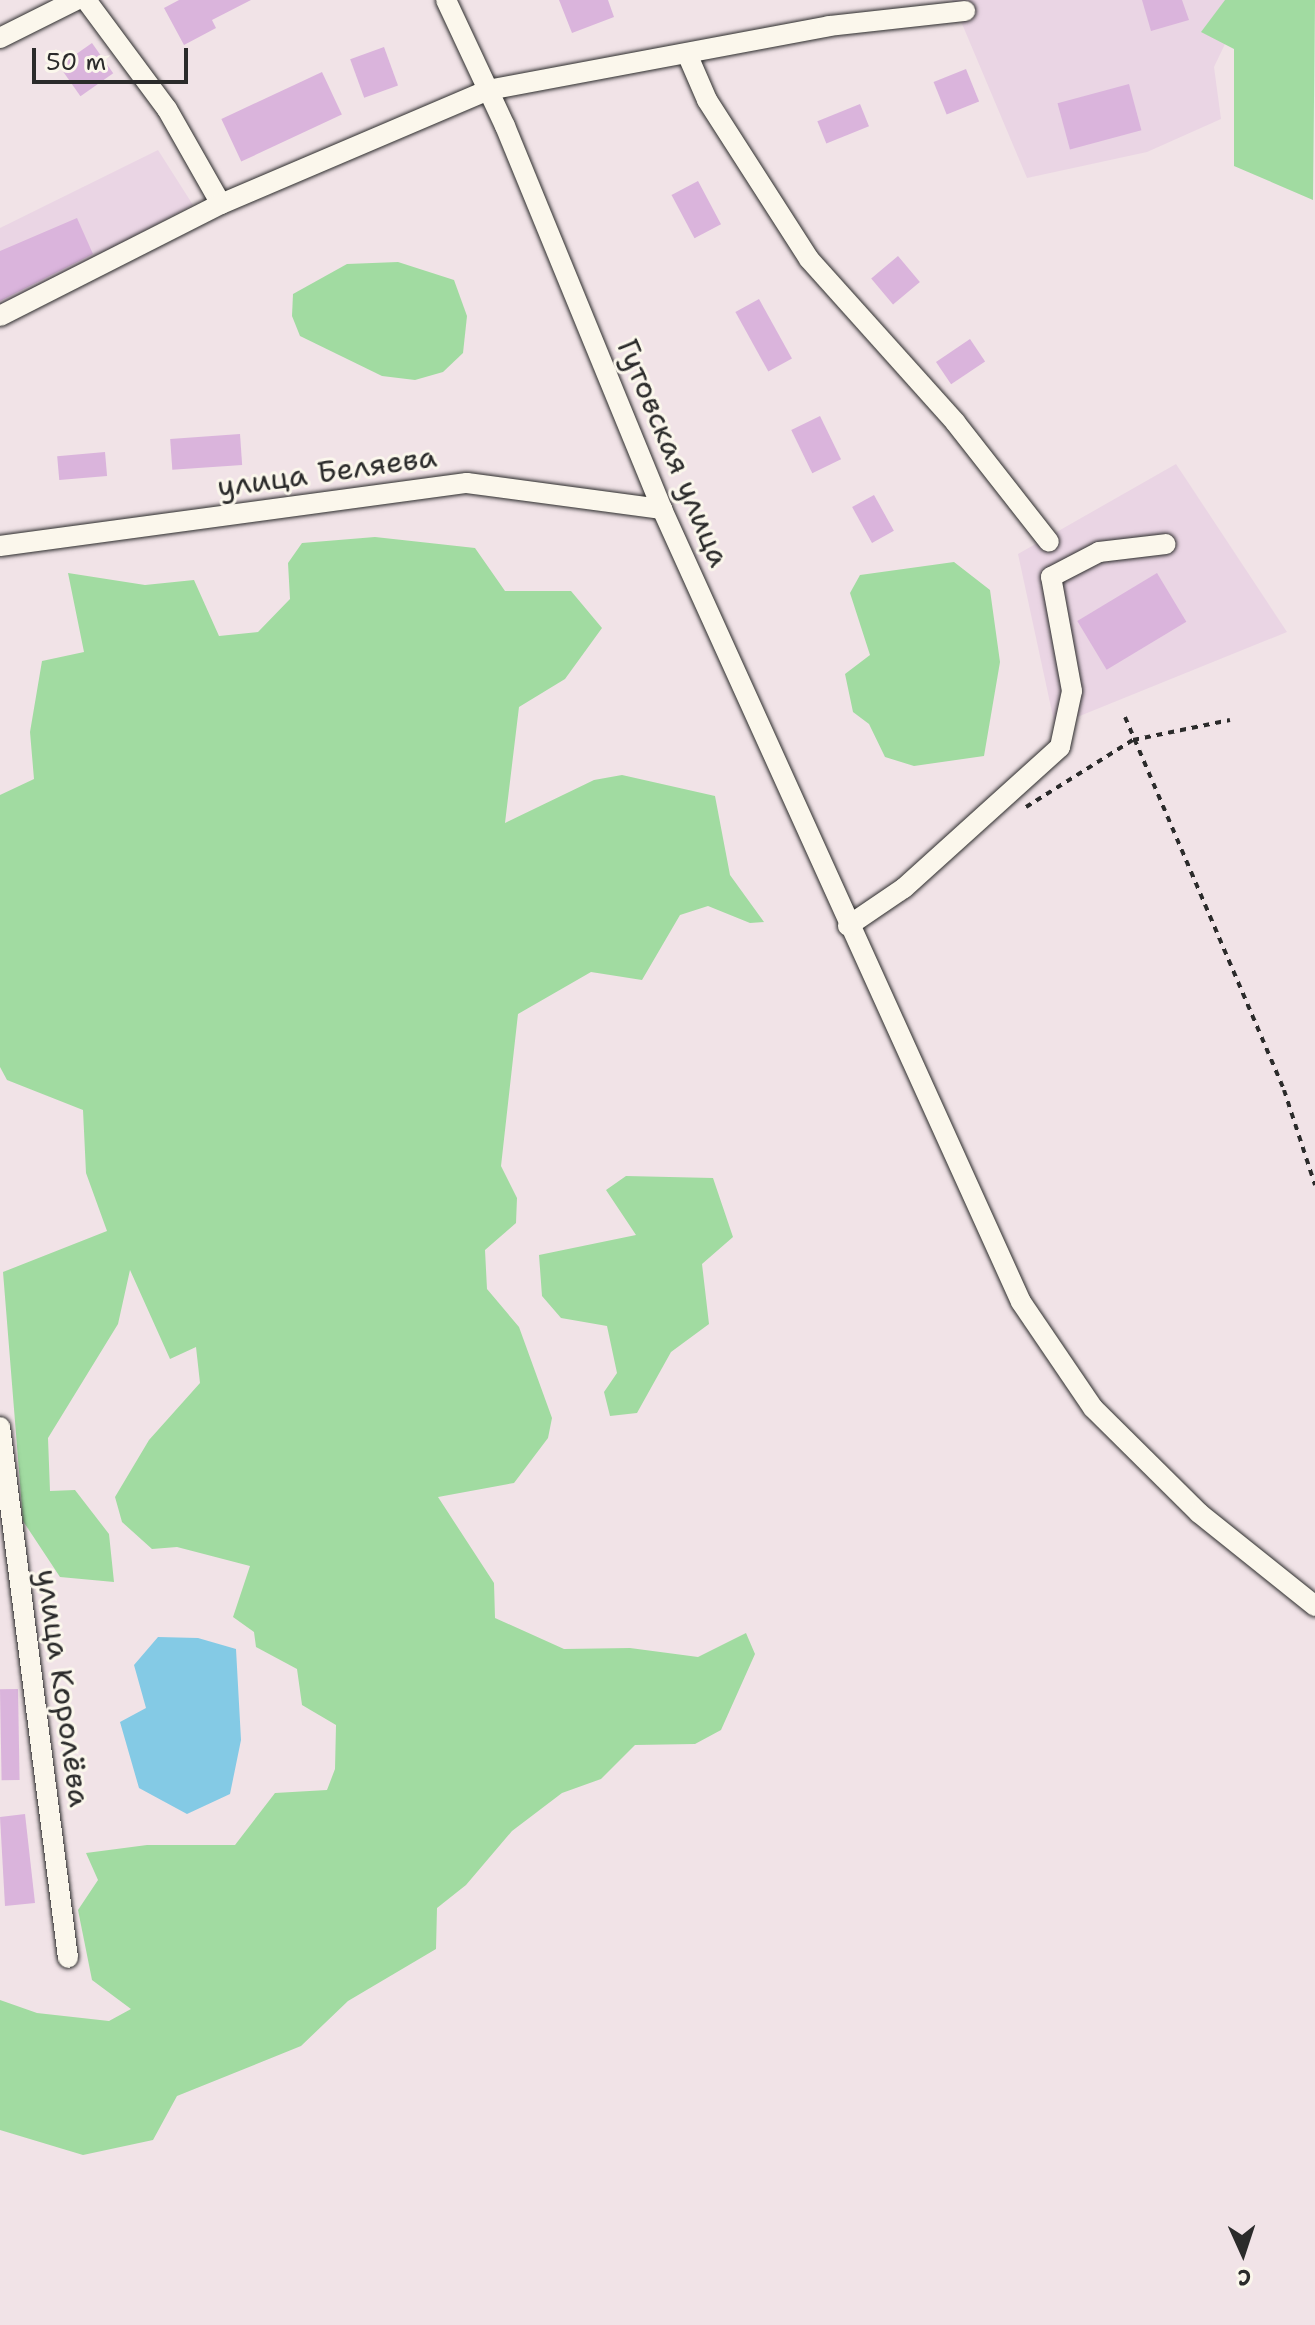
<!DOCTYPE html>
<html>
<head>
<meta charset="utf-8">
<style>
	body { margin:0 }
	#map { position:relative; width:1315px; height:2325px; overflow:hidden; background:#f1e3e7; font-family:"Shantell Sans",sans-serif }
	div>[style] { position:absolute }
	.built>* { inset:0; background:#ead5e4 }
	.green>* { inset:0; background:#a1dba1 }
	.water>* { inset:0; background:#84cae5 }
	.building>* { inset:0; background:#dab4dc; transform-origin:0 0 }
	.path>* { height:4px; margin-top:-2px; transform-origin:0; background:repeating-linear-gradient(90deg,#2b2b2b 0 6px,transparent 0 12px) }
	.roads { filter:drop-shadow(0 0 2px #2b2b2b) drop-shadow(0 0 2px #2b2b2b) }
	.minor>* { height:20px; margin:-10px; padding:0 10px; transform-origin:10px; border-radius:10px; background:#fbf7ec }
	span { translate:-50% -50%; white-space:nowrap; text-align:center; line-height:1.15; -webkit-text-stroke:6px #fbf7ec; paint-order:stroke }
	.street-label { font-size:30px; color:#2b2b2b }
	.north { position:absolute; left:1203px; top:2213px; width:80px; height:80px; -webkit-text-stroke:6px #fbf7ec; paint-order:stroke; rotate:177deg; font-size:22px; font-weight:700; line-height:32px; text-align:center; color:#2b2b2b }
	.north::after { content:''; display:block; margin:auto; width:28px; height:36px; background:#2b2b2b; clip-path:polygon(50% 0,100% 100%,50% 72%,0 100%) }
	.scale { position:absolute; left:32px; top:48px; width:156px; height:36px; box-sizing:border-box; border:4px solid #2b2b2b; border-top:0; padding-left:10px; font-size:24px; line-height:28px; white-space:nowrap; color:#2b2b2b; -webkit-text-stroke:6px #fbf7ec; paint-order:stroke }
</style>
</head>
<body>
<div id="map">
	<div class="built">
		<div style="clip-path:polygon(952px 0,1246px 0,1214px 67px,1221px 119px,1147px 152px,1027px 178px)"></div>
		<div style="clip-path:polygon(158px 150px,193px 205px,0 307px,0 228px)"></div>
		<div style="clip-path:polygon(1176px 464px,1287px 632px,1055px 726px,1018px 554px)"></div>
	</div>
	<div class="green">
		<div style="clip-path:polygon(1225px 0,1315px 0,1313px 200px,1234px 166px,1234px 49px,1201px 32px)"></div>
		<div style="clip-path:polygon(398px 262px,454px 280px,467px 316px,463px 353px,443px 372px,415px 380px,382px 376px,300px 336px,292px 316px,293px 294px,347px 264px)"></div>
		<div style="clip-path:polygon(375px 537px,475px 548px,505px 591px,571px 591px,602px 628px,565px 679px,519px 707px,505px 823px,594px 780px,622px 775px,715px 796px,730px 875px,764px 922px,750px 923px,708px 906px,680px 915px,642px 980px,591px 972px,518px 1014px,501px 1166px,517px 1198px,516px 1223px,485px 1250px,487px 1289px,519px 1327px,552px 1418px,548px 1438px,514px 1483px,438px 1497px,494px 1583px,495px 1618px,564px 1649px,630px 1648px,698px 1657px,746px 1633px,755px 1654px,721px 1730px,695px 1744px,635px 1745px,601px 1779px,562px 1793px,512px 1831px,466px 1885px,437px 1908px,436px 1949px,348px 2001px,301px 2046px,177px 2096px,153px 2140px,83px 2155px,0 2130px,0 2000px,37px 2013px,109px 2021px,131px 2009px,92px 1980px,78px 1910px,98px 1880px,86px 1853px,147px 1845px,235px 1845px,275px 1793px,327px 1790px,335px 1769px,336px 1725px,302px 1705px,297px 1669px,256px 1647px,254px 1632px,233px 1617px,250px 1566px,177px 1547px,152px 1549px,122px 1522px,115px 1497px,149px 1440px,200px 1383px,196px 1347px,170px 1359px,130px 1270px,118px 1324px,48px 1438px,50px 1491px,75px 1490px,109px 1534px,114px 1582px,60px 1577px,23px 1521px,3px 1272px,107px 1231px,86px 1173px,83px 1110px,7px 1080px,0 1067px,0 795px,34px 779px,30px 732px,42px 661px,84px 652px,68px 573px,145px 585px,194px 580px,219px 636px,258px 632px,290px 599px,288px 563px,302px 543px)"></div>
		<div style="clip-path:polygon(954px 562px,990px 590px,1000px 662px,984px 756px,914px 766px,885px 757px,869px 724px,853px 712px,845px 674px,870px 655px,850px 593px,860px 575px)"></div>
		<div style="clip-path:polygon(626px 1176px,713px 1178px,733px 1237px,702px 1264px,709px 1324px,671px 1352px,637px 1413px,610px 1416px,604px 1392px,617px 1373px,607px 1326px,561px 1318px,542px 1296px,539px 1255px,636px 1235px,606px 1190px)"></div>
	</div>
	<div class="water">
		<div style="clip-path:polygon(158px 1637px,198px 1638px,236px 1649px,241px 1740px,230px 1794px,187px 1814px,139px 1788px,120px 1722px,146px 1708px,134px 1665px)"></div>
	</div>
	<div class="building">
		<div style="clip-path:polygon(179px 0,251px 0,212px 20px,216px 28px,184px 45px,164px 8px)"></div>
		<div style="clip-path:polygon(559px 0,608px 0,614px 17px,572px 33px)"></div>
		<div style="clip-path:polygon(1142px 0,1182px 0,1189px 20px,1151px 31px)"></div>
		<div style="left:92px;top:43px;width:37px;height:40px;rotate:55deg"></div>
		<div style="left:384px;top:47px;width:41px;height:36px;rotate:70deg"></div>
		<div style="left:966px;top:69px;width:35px;height:35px;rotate:68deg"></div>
		<div style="left:322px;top:72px;width:47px;height:111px;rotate:65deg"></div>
		<div style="left:1129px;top:84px;width:48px;height:74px;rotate:75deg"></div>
		<div style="left:860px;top:104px;width:24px;height:46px;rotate:68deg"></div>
		<div style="left:698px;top:181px;width:49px;height:30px;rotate:62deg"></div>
		<div style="clip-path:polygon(77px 218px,93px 254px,0 301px,0 251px)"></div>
		<div style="left:898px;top:256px;width:34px;height:35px;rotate:50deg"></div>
		<div style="left:759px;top:299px;width:68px;height:27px;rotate:61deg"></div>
		<div style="left:970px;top:339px;width:27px;height:41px;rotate:56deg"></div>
		<div style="left:820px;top:416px;width:48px;height:32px;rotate:64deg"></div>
		<div style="left:240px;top:434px;width:31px;height:70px;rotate:86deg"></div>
		<div style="left:105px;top:452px;width:24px;height:48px;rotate:85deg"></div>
		<div style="left:874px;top:495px;width:41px;height:25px;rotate:61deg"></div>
		<div style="left:1157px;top:573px;width:57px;height:93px;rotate:59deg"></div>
		<div style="left:18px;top:1689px;width:91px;height:18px;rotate:89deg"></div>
		<div style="clip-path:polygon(25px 1814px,35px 1903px,5px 1906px,0 1817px)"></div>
	</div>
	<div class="path">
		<div style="left:1125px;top:717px;width:405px;rotate:66.9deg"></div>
		<div style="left:1284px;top:1090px;width:100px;rotate:71.9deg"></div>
		<div style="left:1026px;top:807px;width:126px;rotate:-32.1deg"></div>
		<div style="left:1133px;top:740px;width:99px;rotate:-11.7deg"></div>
	</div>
	<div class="roads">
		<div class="minor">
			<div style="left:86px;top:0;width:136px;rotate:53.4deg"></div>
			<div style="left:167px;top:109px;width:109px;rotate:60.4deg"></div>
			<div style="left:221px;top:204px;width:290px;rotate:-23.1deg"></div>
			<div style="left:488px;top:90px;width:347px;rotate:-10.6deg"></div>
			<div style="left:829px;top:26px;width:137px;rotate:-6.3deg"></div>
			<div style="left:446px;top:0;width:139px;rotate:64.9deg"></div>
			<div style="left:505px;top:126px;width:414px;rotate:67.7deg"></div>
			<div style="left:662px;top:509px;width:870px;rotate:65.64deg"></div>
			<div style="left:1021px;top:1302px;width:128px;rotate:55.8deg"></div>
			<div style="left:1093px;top:1408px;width:149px;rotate:44.7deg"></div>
			<div style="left:1199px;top:1513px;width:149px;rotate:38.7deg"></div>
			<div style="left:0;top:38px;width:85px;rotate:-26.6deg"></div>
			<div style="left:688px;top:56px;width:48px;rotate:66.6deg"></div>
			<div style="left:707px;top:100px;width:189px;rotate:57.3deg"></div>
			<div style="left:809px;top:259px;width:219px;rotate:48.1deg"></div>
			<div style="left:955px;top:422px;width:152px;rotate:51.9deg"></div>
			<div style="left:0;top:316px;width:248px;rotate:-26.9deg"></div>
			<div style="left:0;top:546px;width:471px;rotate:-7.7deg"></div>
			<div style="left:467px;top:483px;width:197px;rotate:7.6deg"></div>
			<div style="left:848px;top:926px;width:68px;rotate:-34.2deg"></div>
			<div style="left:904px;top:888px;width:210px;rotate:-42.1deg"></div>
			<div style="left:1060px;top:747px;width:57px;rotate:-77.9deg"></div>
			<div style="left:1072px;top:691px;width:116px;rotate:-100.4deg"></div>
			<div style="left:1051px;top:577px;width:54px;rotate:-27.5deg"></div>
			<div style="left:1099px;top:552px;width:67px;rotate:-6.8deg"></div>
			<div style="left:0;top:1427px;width:535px;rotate:82.7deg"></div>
		</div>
	</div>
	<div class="street-label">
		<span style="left:673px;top:453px;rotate:67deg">Гутовская улица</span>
		<span style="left:327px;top:472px;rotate:-8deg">улица Беляева</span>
		<span style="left:63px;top:1688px;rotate:82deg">улица Королёва</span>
	</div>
	<div class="north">С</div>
	<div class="scale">50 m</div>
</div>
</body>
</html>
